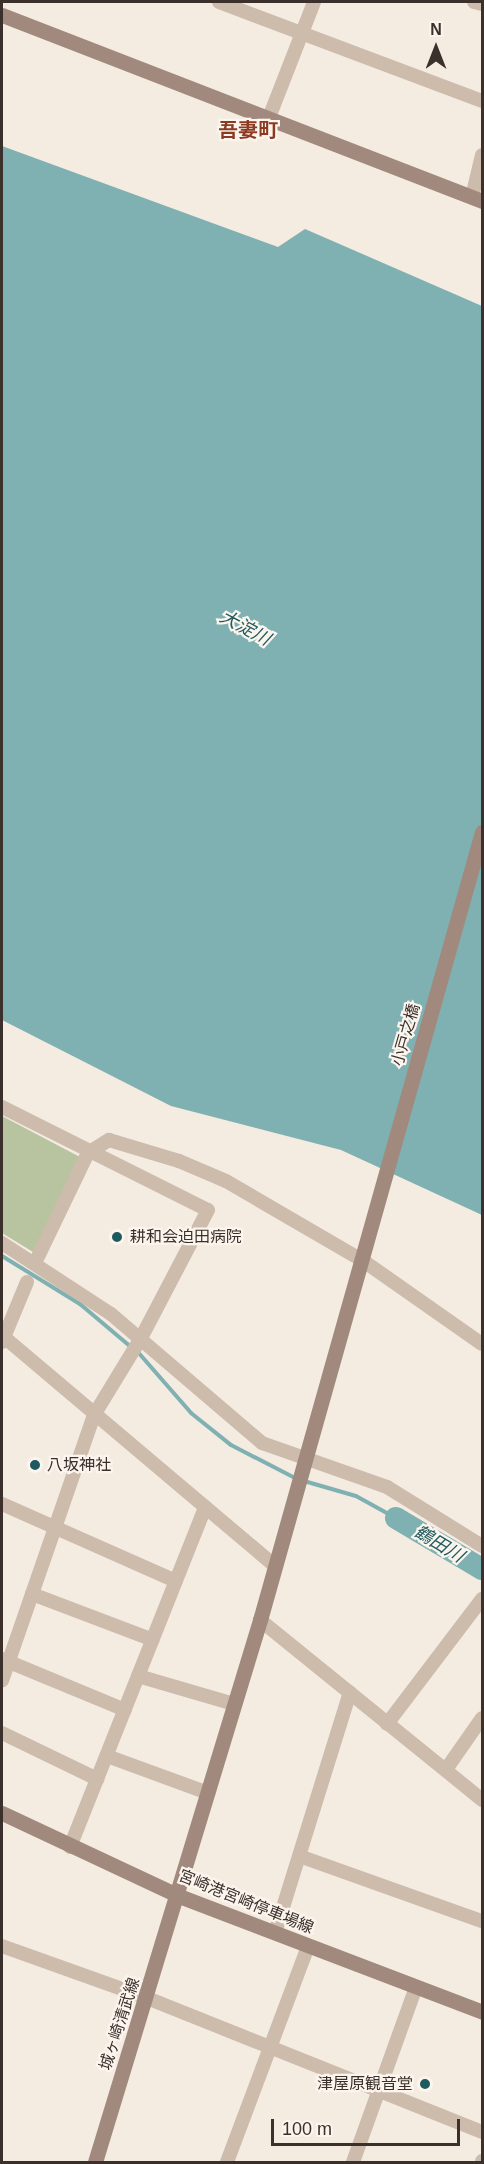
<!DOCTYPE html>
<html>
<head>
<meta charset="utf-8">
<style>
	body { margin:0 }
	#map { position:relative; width:484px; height:2164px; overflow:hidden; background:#f4ebe1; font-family:Helvetica,"Noto Sans JP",sans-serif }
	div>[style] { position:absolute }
	.green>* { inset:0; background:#b8c4a0 }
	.water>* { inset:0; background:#7fb0b2 }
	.stream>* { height:4px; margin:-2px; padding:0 2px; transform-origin:2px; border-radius:2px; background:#7fb0b2 }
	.river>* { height:22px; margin:-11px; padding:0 11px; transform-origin:11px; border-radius:11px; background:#7fb0b2 }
	.street>* { height:14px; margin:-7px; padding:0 7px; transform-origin:7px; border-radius:7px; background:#cdbbac }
	.secondary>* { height:15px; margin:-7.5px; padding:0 7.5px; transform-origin:7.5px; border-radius:7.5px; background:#a18a7d }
	.dots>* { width:16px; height:16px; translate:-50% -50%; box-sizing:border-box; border:3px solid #fbf5ee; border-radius:50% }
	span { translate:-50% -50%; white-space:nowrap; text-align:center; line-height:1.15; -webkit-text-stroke:4.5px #fbf5ee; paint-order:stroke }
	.street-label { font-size:16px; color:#3b302b }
	.poi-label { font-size:16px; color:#3b302b }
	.left { translate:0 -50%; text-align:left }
	.right { translate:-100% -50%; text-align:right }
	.water-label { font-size:18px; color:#1f5a5e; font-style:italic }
	.quarter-label { font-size:20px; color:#8c3b22; font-weight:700 }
	.frame { position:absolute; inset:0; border:3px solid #3b302b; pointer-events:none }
	.north { position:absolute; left:406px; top:18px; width:60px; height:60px; -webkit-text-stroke:4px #fbf5ee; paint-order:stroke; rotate:0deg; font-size:16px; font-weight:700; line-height:24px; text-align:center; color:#3b302b }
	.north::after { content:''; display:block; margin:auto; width:21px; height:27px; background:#3b302b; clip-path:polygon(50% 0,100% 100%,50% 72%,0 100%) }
	.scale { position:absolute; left:271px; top:2119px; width:189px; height:27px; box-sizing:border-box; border:3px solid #3b302b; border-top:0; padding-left:8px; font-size:18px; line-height:21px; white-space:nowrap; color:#3b302b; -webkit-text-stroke:4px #fbf5ee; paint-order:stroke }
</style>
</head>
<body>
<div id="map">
	<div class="green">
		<div style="clip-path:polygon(2px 1116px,80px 1157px,33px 1252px,2px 1233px)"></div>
	</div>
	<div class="water">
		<div style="clip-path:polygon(2px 146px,278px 247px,305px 229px,482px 306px,482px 1215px,341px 1150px,171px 1106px,2px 1020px)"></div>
	</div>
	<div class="stream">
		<div style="left:2px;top:1256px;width:92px;rotate:31.6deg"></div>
		<div style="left:80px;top:1304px;width:67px;rotate:40.1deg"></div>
		<div style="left:137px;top:1351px;width:82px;rotate:48.9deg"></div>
		<div style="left:191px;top:1413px;width:51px;rotate:38.7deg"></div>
		<div style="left:231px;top:1445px;width:72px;rotate:27.3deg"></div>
		<div style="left:304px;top:1481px;width:54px;rotate:16.1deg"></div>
		<div style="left:356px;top:1496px;width:46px;rotate:28.8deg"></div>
	</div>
	<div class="river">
		<div style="left:396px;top:1518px;width:100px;rotate:30.7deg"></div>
	</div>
	<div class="street">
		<div style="left:219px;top:2px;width:281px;rotate:20.6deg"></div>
		<div style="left:474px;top:2px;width:8px;rotate:14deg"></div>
		<div style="left:270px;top:115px;width:121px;rotate:-68.7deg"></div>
		<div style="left:472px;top:197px;width:43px;rotate:-76.6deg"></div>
		<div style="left:2px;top:1107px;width:230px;rotate:26.6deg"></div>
		<div style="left:208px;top:1210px;width:144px;rotate:117.6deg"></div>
		<div style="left:141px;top:1338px;width:90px;rotate:121.4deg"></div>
		<div style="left:94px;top:1415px;width:281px;rotate:109.1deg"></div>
		<div style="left:2px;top:1243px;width:130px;rotate:33.1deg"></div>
		<div style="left:111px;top:1314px;width:199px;rotate:40.5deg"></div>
		<div style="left:262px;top:1443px;width:133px;rotate:19.4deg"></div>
		<div style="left:387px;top:1487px;width:112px;rotate:31.8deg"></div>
		<div style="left:35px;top:1263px;width:122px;rotate:-64.3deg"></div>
		<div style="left:88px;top:1153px;width:25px;rotate:-32deg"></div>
		<div style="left:109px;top:1140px;width:73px;rotate:16.7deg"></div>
		<div style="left:179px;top:1161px;width:51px;rotate:23.1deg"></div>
		<div style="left:226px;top:1181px;width:157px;rotate:30.2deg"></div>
		<div style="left:362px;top:1260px;width:146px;rotate:35deg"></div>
		<div style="left:4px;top:1337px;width:355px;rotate:40.2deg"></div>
		<div style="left:2px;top:1342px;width:65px;rotate:-67.4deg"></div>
		<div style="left:2px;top:1504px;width:190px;rotate:23.9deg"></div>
		<div style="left:32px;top:1594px;width:129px;rotate:20.8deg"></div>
		<div style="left:260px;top:1620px;width:286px;rotate:39deg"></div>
		<div style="left:2px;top:1659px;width:133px;rotate:22.5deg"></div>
		<div style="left:138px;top:1676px;width:100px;rotate:16.3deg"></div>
		<div style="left:387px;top:1724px;width:157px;rotate:-52.8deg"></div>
		<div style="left:2px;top:1733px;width:106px;rotate:25.8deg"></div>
		<div style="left:107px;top:1756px;width:108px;rotate:20.1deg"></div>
		<div style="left:447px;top:1768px;width:61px;rotate:-55deg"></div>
		<div style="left:70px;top:1847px;width:366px;rotate:-68.3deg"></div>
		<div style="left:302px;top:1857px;width:191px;rotate:19.6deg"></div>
		<div style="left:275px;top:1933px;width:252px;rotate:-72.7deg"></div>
		<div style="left:2px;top:1946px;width:154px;rotate:19.7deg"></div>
		<div style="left:147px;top:1998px;width:361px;rotate:21.8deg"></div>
		<div style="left:227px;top:2162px;width:231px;rotate:-69.4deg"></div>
		<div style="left:353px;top:2162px;width:186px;rotate:-70.2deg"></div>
		<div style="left:482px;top:2162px;width:1px;rotate:-90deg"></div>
	</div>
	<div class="secondary">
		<div style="left:2px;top:15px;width:515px;rotate:21.18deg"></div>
		<div style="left:2px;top:1813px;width:195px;rotate:25.1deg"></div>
		<div style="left:179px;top:1896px;width:324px;rotate:20.9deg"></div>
		<div style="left:95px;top:2162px;width:567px;rotate:-73.07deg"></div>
		<div style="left:260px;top:1620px;width:819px;rotate:-74.27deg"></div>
	</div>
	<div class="dots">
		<div style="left:117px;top:1237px;background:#1f5a5e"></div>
		<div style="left:35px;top:1465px;background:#1f5a5e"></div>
		<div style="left:425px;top:2084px;background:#1f5a5e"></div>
	</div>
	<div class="street-label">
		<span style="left:406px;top:1035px;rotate:-74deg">小戸之橋</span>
		<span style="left:246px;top:1902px;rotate:22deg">宮崎港宮崎停車場線</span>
		<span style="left:120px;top:2024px;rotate:-72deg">城ヶ崎清武線</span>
	</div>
	<div class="poi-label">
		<span class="left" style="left:130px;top:1237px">耕和会迫田病院</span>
		<span class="left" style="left:47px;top:1465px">八坂神社</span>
		<span class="right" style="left:413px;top:2084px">津屋原観音堂</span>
	</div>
	<div class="water-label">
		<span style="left:245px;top:628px;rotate:28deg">大淀川</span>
		<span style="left:439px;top:1544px;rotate:31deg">鶴田川</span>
	</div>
	<div class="quarter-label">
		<span style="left:248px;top:130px">吾妻町</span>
	</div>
	<div class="frame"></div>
	<div class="north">N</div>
	<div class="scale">100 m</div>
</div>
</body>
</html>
